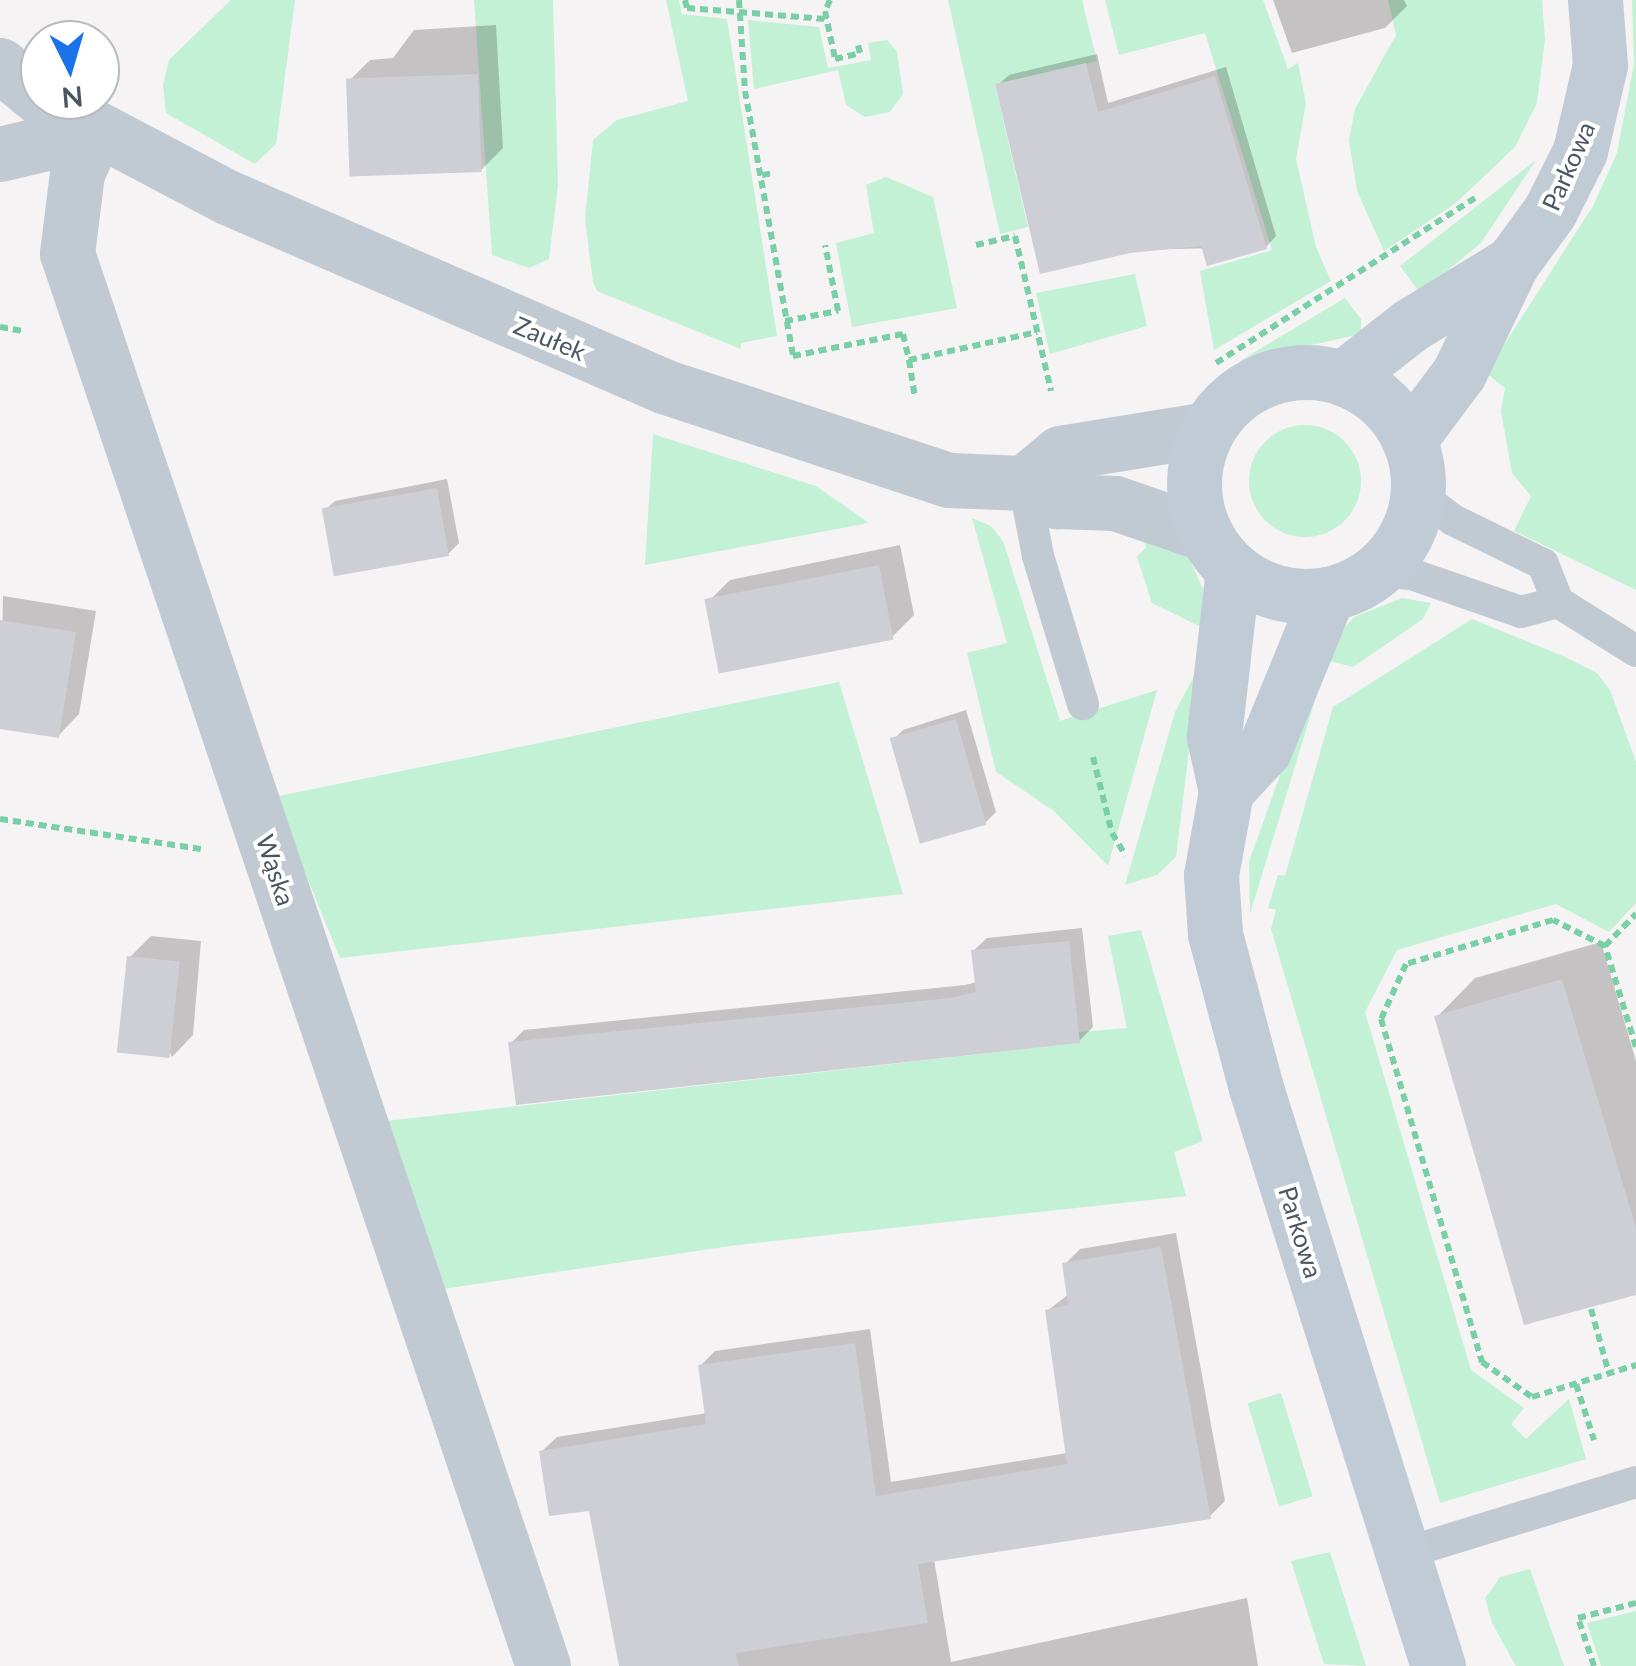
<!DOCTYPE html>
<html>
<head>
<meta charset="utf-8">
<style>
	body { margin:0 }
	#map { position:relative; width:1636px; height:1666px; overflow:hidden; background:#f5f3f3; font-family:Lato,sans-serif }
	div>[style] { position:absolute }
	.green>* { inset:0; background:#c3f1d5; transform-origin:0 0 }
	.round { border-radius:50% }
	.shadow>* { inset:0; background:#0003 }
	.building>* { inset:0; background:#cdcfd5; transform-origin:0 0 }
	.path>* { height:6px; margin-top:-3px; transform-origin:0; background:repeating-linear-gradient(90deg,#7ad0a6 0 8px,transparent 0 13px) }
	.lane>* { height:32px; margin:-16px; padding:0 16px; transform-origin:16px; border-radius:16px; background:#c1cad2 }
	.street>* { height:55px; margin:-27.5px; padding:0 27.5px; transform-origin:27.5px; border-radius:27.5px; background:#c1cad2 }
	.secondary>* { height:55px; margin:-27.5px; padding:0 27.5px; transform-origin:27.5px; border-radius:27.5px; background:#c1cbd6 }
	.secondary>.ring { margin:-27.5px; padding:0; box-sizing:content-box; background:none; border:55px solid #c1cbd6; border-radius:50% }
	span { translate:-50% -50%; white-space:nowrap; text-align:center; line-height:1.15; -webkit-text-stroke:8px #fff; paint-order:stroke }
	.street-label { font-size:25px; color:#4a5661 }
	.north { position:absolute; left:20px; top:20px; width:100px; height:100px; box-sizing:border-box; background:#fff; border:2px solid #b7bbc0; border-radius:50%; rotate:175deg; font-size:28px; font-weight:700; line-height:40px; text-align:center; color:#4a5661 }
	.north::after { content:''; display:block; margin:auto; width:35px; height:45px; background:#1a73e8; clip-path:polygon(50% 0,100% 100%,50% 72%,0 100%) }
</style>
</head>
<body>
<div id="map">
	<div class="green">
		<div style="clip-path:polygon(231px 0,295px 0,276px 144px,255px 164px,166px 113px,163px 85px,169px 60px)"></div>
		<div style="clip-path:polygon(474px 0,553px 0,558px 185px,549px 259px,529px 268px,492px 255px)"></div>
		<div style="clip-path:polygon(666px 0,679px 0,682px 14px,727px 19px,777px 336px,741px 343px,741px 349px,597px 291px,593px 282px,585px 219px,593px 140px,617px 120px,688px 101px)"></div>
		<div style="clip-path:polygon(948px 0,1082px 0,1097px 61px,995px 85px,1028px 227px,1000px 234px)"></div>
		<div style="clip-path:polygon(1105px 0,1263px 0,1288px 69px,1298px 63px,1306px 103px,1296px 159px,1316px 247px,1331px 281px,1214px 350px,1200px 271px,1272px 250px,1205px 33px,1119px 55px)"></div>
		<div style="clip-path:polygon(1388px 0,1542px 0,1545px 39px,1537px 103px,1515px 147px,1456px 203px,1384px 251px,1357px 191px,1349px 140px,1355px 109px,1396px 35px)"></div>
		<div style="clip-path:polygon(1632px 0,1636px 0,1636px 590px,1514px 531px,1531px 496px,1512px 473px,1501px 411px,1505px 388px,1486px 373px,1593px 206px,1617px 153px,1634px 64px)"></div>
		<div style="clip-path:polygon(748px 20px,819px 27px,828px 68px,871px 60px,868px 43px,887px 40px,897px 52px,903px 94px,890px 112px,865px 117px,846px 105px,838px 70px,754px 89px)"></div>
		<div style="clip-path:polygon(1536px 160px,1481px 243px,1420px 293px,1400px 266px)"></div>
		<div style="clip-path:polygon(886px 177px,933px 197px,957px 308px,852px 327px,836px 243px,874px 233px,866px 185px)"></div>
		<div style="clip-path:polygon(1135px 274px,1147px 326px,1050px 354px,1036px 293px)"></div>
		<div style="clip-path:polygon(1345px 298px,1361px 319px,1361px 334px,1240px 361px)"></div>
		<div class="round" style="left:1249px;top:425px;width:112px;height:112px"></div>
		<div style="clip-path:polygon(653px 434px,816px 486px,869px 523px,645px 565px)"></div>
		<div style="clip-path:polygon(972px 518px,991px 526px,1003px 541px,1060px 721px,1157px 690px,1108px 866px,1054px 811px,996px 772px,967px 653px,1007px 643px)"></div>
		<div style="clip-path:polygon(1140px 528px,1188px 556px,1205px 593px,1205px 629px,1152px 603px,1137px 557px,1146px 547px)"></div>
		<div style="clip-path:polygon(1402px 598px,1431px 603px,1423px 619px,1353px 667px,1319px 658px,1354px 617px)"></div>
		<div style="clip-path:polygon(1472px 619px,1563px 656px,1597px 673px,1610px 690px,1636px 762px,1636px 903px,1609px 932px,1556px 904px,1397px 950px,1365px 1012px,1471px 1370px,1524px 1408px,1511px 1424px,1526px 1439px,1569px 1399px,1586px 1459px,1440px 1503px,1271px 929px,1276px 910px,1268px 908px,1278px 875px,1285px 876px,1333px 707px)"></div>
		<div style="clip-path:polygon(1199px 667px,1176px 857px,1157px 875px,1125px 885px,1175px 712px)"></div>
		<div style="clip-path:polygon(839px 682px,903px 894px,340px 958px,274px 797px)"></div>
		<div style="clip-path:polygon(1306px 702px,1314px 704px,1250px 914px,1249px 862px)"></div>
		<div style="clip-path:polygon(1141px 930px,1203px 1141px,1174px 1152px,1186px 1196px,737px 1245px,443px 1289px,386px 1121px,1079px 1043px,1079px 1032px,1127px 1028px,1108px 936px)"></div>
		<div style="left:1281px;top:1393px;width:108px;height:35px;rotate:73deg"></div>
		<div style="clip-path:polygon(1330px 1552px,1366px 1666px,1324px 1664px,1291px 1561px)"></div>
		<div style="clip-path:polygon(1530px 1569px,1546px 1615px,1564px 1666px,1516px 1666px,1492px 1623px,1485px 1598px,1491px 1590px,1500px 1577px)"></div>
		<div style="clip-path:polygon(1636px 1611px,1636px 1666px,1601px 1666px,1587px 1623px)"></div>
	</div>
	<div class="shadow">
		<div style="clip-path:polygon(1273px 0,1404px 0,1407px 6px,1385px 28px,1292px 53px)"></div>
		<div style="clip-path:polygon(496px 25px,503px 148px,481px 170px,349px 81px,370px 60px,393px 58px,414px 30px)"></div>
		<div style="clip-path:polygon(1097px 54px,1108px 103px,1226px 67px,1276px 236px,1266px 247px,1130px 250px,998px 85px,1009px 75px)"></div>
		<div style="clip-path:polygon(447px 479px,459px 543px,448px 554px,324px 511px,335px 501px)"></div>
		<div style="clip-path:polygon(900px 545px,914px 615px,892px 637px,708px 602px,730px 580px)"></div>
		<div style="clip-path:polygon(3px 596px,96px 611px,79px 714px,58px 736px,0 727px)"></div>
		<div style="clip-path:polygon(966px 710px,996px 812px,985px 823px,893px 740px,903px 730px)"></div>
		<div style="clip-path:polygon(1082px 928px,1093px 1027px,1079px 1041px,511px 1043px,524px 1030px,965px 985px,977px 982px,973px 951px,987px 938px)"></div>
		<div style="clip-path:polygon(151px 936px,201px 941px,193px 1035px,172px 1057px,129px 958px)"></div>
		<div style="clip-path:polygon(1601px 942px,1636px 1061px,1636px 1292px,1437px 1017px,1475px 978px)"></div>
		<div style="clip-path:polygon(1176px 1233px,1225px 1501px,1210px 1516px,934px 1559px,951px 1662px,1247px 1598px,1258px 1666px,622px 1666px,591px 1508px,541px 1452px,557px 1437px,707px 1413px,700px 1366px,715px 1351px,870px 1329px,891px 1482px,1067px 1453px,1047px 1311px,1069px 1294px,1065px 1264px,1080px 1249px)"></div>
	</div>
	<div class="building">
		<div style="clip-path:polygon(1086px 63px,1098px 112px,1215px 76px,1267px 249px,1207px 266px,1201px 246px,1130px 253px,1040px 274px,995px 84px)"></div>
		<div style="left:478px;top:74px;width:98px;height:132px;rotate:88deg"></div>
		<div style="left:437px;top:488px;width:69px;height:117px;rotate:80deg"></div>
		<div style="left:879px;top:565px;width:76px;height:178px;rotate:79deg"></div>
		<div style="clip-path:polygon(0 620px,76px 632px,59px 738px,0 729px)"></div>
		<div style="left:956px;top:719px;width:110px;height:69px;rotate:74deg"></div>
		<div style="clip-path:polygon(1069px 941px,1080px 1043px,516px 1105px,508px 1042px,950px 998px,976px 992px,971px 950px)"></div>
		<div style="left:127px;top:956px;width:53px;height:97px;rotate:6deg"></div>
		<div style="clip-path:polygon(1562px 979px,1636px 1228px,1636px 1295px,1524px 1325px,1434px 1016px)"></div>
		<div style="clip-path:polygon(1161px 1247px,1211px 1519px,918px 1564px,928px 1623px,736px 1653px,739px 1666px,619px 1666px,589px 1511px,549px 1516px,539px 1451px,706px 1424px,698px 1365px,855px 1343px,876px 1496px,1067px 1464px,1045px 1310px,1068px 1305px,1062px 1263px)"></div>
	</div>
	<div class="path">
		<div style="left:685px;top:0;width:8px;rotate:76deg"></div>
		<div style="left:687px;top:8px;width:139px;rotate:4.5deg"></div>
		<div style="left:739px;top:0;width:91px;rotate:86.2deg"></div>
		<div style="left:745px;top:91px;width:269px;rotate:79.7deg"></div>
		<div style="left:793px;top:356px;width:112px;rotate:-11.3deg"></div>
		<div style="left:903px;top:334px;width:27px;rotate:77deg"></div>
		<div style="left:909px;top:360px;width:131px;rotate:-12.3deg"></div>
		<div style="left:830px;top:0;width:12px;rotate:114deg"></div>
		<div style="left:825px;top:11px;width:49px;rotate:78.2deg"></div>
		<div style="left:835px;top:59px;width:26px;rotate:-13deg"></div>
		<div style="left:860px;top:53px;width:8px;rotate:-104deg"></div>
		<div style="left:762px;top:175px;width:12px;rotate:-9deg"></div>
		<div style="left:976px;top:245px;width:40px;rotate:-13deg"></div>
		<div style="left:1015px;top:236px;width:159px;rotate:76.9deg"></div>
		<div style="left:785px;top:321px;width:54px;rotate:-10.7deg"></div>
		<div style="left:838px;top:311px;width:67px;rotate:-101.1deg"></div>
		<div style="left:0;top:327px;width:23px;rotate:10deg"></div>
		<div style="left:909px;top:360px;width:38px;rotate:81deg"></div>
		<div style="left:1216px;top:363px;width:307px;rotate:-32.5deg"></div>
		<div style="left:1093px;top:757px;width:78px;rotate:76deg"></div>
		<div style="left:1112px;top:833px;width:26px;rotate:59deg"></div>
		<div style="left:0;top:819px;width:203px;rotate:8.5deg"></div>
		<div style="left:1605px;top:946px;width:45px;rotate:-45.9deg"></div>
		<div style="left:1636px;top:1047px;width:106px;rotate:-107.1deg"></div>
		<div style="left:1605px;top:946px;width:58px;rotate:-153.4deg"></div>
		<div style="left:1553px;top:920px;width:153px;rotate:163.3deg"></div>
		<div style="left:1406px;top:964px;width:60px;rotate:114.4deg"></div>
		<div style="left:1381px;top:1019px;width:358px;rotate:73.6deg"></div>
		<div style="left:1482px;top:1362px;width:61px;rotate:35deg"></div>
		<div style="left:1532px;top:1397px;width:109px;rotate:-17.1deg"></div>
		<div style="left:1591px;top:1309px;width:67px;rotate:74.5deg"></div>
		<div style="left:1576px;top:1384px;width:59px;rotate:72.2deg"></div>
		<div style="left:1594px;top:1666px;width:51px;rotate:-108.4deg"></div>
		<div style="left:1578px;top:1618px;width:60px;rotate:-14.5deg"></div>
	</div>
	<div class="lane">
		<div style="left:1024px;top:483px;width:74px;rotate:79.1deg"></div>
		<div style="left:1038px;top:556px;width:155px;rotate:73.1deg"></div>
		<div style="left:1417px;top:493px;width:45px;rotate:36.9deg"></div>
		<div style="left:1453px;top:520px;width:100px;rotate:26.1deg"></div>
		<div style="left:1543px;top:564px;width:41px;rotate:68.5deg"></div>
		<div style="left:1558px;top:602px;width:92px;rotate:32.1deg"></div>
		<div style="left:1376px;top:571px;width:35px;rotate:5deg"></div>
		<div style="left:1411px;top:574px;width:116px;rotate:19.1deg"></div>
		<div style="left:1521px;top:612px;width:38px;rotate:-15deg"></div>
		<div style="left:1402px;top:1554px;width:245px;rotate:-17.1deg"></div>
	</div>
	<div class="street">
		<div style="left:0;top:65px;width:52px;rotate:39.5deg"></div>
		<div style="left:43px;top:100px;width:208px;rotate:27.8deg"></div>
		<div style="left:227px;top:197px;width:475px;rotate:23.4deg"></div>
		<div style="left:663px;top:386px;width:301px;rotate:18.2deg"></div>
		<div style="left:949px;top:480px;width:75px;rotate:2.3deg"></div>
		<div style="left:1024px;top:483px;width:38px;rotate:29deg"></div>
		<div style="left:1057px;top:501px;width:58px;rotate:2deg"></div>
		<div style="left:1115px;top:503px;width:96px;rotate:18.8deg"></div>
		<div style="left:96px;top:131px;width:46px;rotate:114.3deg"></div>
		<div style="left:77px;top:173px;width:81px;rotate:97.1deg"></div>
		<div style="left:67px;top:253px;width:1491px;rotate:71.38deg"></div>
		<div style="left:0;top:154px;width:99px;rotate:-13.5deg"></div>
		<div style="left:1024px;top:483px;width:47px;rotate:-39.8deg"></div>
		<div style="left:1060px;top:453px;width:150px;rotate:-9.2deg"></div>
	</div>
	<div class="secondary">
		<div class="ring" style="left:1194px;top:372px;width:169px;height:169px"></div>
		<div style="left:1343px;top:378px;width:84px;rotate:-38.2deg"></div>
		<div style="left:1409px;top:326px;width:121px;rotate:-31.5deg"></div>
		<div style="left:1409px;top:440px;width:84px;rotate:-53.3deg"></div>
		<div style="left:1459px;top:373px;width:122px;rotate:-64.3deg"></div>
		<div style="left:1512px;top:263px;width:64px;rotate:-53.8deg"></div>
		<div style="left:1550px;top:211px;width:67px;rotate:-63.4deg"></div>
		<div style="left:1580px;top:151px;width:88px;rotate:-76.9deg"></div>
		<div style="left:1600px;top:65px;width:65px;rotate:-94.4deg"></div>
		<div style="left:1233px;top:569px;width:169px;rotate:96.5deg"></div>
		<div style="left:1214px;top:737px;width:55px;rotate:77.5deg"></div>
		<div style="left:1226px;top:791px;width:85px;rotate:100.1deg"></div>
		<div style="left:1211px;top:875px;width:59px;rotate:86.1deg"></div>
		<div style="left:1215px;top:934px;width:159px;rotate:75.1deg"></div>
		<div style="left:1256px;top:1088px;width:606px;rotate:72.52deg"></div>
		<div style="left:1226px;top:791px;width:56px;rotate:-47.2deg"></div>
		<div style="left:1264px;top:750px;width:169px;rotate:-67.7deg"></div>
	</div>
	<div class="street-label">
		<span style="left:1568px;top:166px;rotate:-66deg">Parkowa</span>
		<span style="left:550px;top:338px;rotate:23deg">Zaułek</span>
		<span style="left:276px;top:870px;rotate:72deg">Wąska</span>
		<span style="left:1301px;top:1232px;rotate:73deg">Parkowa</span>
	</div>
	<div class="north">N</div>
</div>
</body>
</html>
